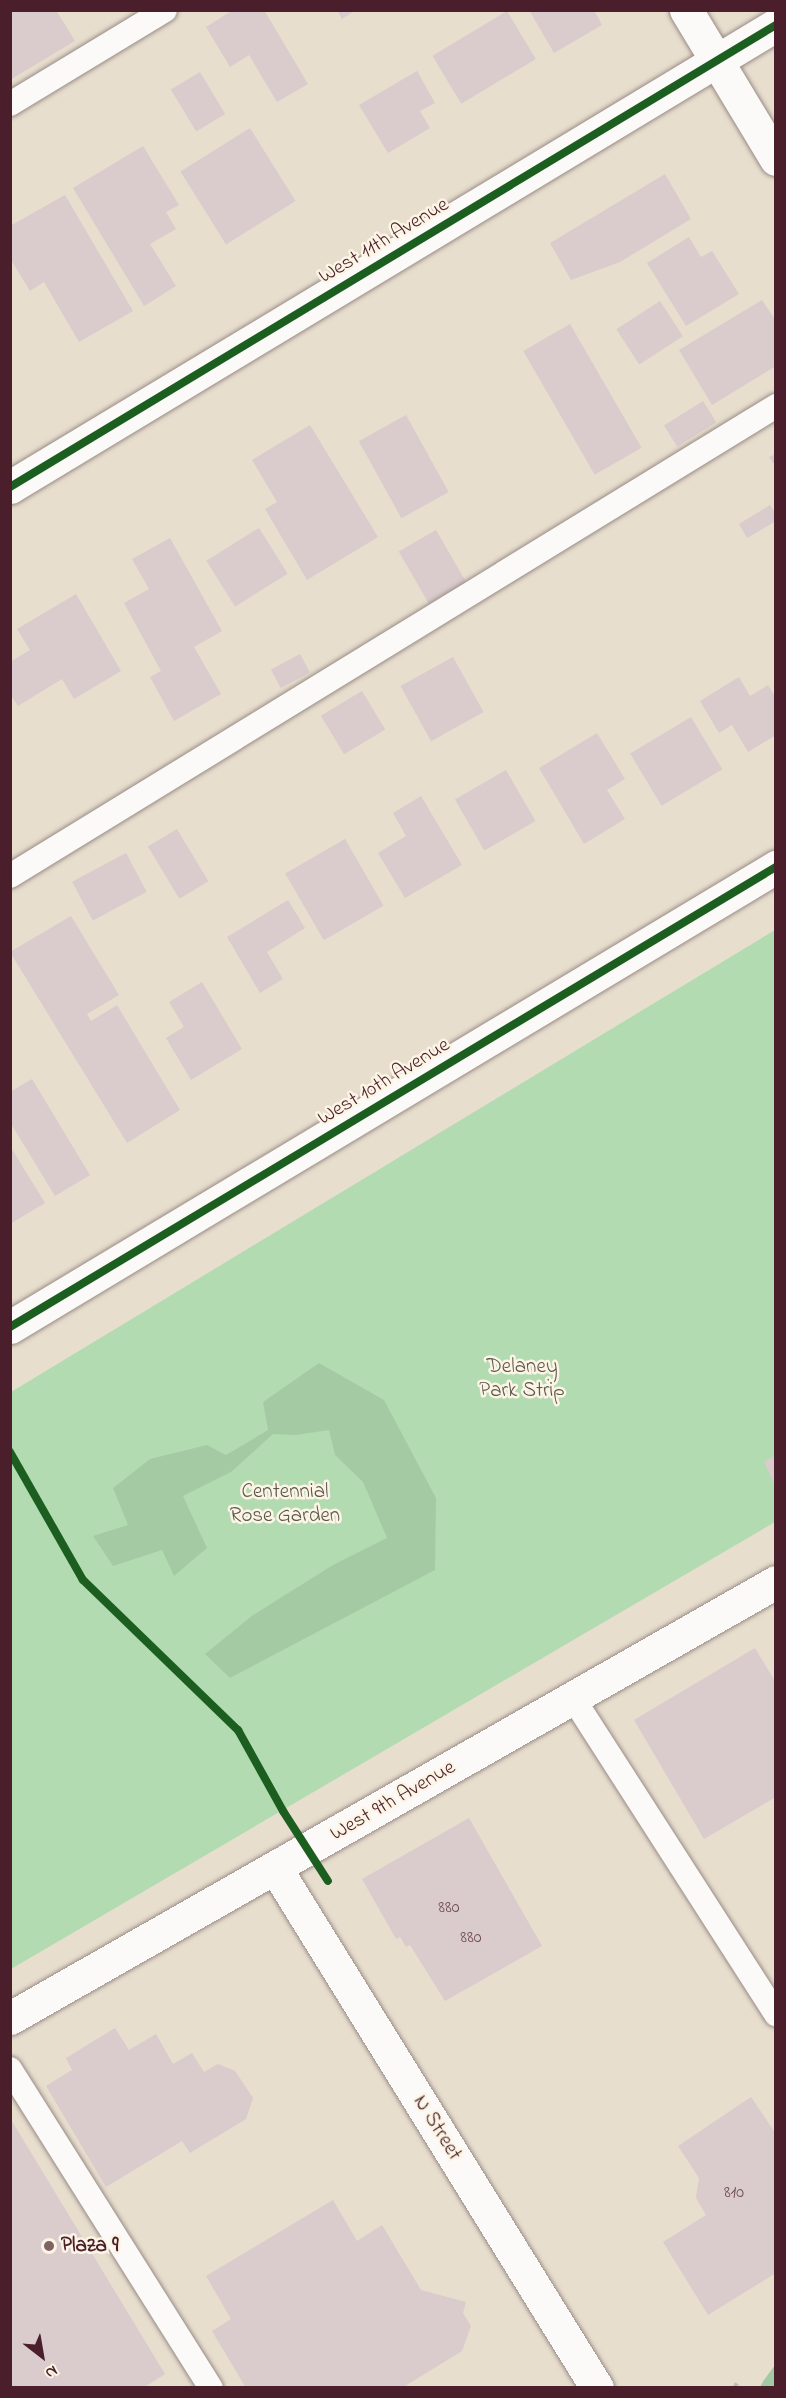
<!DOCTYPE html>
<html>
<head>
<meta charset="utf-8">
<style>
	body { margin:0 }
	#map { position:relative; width:786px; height:2398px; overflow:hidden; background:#e8dece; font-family:"Indie Flower",sans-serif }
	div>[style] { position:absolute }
	.green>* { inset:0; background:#b3dbb1 }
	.forest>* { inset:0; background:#a4caa4 }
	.building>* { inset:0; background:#dacbcc; transform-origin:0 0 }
	.path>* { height:4px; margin-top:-2px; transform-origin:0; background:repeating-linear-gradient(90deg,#c3bcba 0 4.5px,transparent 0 9px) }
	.roads { filter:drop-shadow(0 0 2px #988c86) drop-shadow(0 0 2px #988c86) }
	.service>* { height:24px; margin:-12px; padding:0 12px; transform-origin:12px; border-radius:12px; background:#fcfaf8 }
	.minor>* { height:33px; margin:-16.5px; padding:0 16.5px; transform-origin:16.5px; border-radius:16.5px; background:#fcfaf8 }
	.cycleway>* { height:8px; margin:-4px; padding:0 4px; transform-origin:4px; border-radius:4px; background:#1b5e20 }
	.dots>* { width:16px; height:16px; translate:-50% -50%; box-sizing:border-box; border:3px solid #fcf5e5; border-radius:50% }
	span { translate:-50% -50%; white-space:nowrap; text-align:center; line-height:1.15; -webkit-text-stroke:5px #fcf5e5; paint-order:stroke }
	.number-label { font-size:18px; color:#6e4a53 }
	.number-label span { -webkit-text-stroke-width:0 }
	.street-label { font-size:21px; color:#4a1f2b }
	.park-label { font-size:21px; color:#5c574c }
	.poi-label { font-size:21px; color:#4a1f2b; font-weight:700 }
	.left { translate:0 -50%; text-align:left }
	.frame { position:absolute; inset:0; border:12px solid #4a1f2b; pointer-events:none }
	.north { position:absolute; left:12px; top:2326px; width:60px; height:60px; -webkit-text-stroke:4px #fcf5e5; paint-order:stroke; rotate:149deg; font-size:16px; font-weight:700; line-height:24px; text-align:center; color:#4a1f2b }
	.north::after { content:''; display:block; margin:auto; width:21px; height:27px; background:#4a1f2b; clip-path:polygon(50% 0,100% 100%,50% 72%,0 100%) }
</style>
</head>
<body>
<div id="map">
	<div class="green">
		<div style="clip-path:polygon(775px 930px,775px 1522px,11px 1969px,11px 1392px)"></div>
	</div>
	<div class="forest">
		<div style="clip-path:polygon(319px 1363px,384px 1400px,436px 1498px,435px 1570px,230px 1678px,205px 1654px,253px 1615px,333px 1565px,387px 1538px,363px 1482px,335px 1455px,329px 1430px,296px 1435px,273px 1434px,231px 1472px,183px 1496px,207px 1548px,174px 1576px,162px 1550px,113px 1566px,93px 1536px,128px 1525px,113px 1488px,150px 1459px,207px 1445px,226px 1455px,268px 1430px,263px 1402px)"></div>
		<div style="clip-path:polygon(775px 2365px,775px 2387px,760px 2387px,764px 2380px)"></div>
	</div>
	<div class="building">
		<div style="clip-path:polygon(10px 10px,56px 10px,75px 41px,10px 80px)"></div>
		<div style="clip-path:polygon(233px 10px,264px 10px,308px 84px,277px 102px,249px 55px,230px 67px,206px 27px)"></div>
		<div style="clip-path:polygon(337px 10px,356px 10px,342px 19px)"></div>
		<div style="clip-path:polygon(529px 10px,594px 10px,602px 25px,554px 53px)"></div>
		<div style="left:507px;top:11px;width:56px;height:87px;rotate:59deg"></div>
		<div style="clip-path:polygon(417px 71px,435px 103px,420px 111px,430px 128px,388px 153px,359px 105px)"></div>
		<div style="left:200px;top:72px;width:49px;height:34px;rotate:59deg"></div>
		<div style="left:250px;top:128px;width:86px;height:82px;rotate:58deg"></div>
		<div style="clip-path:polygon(143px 146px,179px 205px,166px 212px,176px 229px,150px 244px,176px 286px,144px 306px,73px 188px)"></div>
		<div style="clip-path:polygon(665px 174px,691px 219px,620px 262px,571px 280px,550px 243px)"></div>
		<div style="clip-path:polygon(65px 195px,133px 311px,79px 342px,44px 282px,30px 291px,10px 258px,10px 226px)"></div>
		<div style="clip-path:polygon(689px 237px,701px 257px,712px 251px,739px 294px,686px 326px,647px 263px)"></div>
		<div style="clip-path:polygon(762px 300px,776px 321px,776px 366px,712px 405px,679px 350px)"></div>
		<div style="left:660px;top:301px;width:42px;height:52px;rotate:57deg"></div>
		<div style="left:570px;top:324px;width:143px;height:54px;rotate:60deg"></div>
		<div style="left:703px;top:401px;width:25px;height:46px;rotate:58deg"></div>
		<div style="left:406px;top:415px;width:88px;height:54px;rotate:61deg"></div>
		<div style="clip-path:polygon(310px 425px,378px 537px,307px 580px,265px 509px,277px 502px,252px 460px)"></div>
		<div style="clip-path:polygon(776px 454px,776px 467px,769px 457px)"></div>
		<div style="clip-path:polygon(770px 505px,776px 514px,776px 521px,747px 538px,739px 524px)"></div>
		<div style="left:259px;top:528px;width:54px;height:62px;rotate:58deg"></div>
		<div style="left:436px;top:530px;width:60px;height:43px;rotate:60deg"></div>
		<div style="clip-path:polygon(170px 538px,222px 631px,194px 647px,221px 694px,174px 721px,150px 677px,161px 671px,124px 603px,149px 589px,132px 559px)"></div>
		<div style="clip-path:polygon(76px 594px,121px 671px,74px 699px,62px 679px,18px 706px,10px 694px,10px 662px,30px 650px,17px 629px)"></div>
		<div style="left:300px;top:654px;width:21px;height:33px;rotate:62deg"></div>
		<div style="left:453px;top:657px;width:63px;height:60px;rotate:61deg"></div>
		<div style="clip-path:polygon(739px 677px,750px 696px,768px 685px,776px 698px,776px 735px,748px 752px,732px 725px,719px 733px,700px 701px)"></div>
		<div style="left:362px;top:691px;width:45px;height:48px;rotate:59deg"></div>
		<div style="left:691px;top:717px;width:61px;height:71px;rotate:59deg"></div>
		<div style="clip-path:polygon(597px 733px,625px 779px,607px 790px,625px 819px,584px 844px,539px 768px)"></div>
		<div style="left:506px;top:770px;width:59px;height:59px;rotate:60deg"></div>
		<div style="clip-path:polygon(421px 796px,462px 865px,405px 898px,378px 853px,406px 836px,393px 813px)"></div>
		<div style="left:177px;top:829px;width:61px;height:34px;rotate:59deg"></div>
		<div style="left:345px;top:839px;width:77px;height:69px;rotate:60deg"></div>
		<div style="left:126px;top:853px;width:44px;height:61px;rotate:62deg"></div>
		<div style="clip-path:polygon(288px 900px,305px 928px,267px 952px,283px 979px,260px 993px,227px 937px)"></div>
		<div style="clip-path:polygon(71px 916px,119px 995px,87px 1014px,91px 1021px,117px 1005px,180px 1110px,127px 1143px,10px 952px)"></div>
		<div style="clip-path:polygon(202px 982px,242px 1049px,191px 1080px,166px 1038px,184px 1027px,169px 1002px)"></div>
		<div style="clip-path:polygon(32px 1079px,90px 1175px,55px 1196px,10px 1122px,10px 1092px)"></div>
		<div style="clip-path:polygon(10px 1146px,45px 1203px,10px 1224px)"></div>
		<div style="clip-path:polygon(776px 1455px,776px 1488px,764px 1462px)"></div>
		<div style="clip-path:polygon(755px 1648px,776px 1683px,776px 1797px,704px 1839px,634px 1720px)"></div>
		<div style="clip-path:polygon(469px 1818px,542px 1946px,445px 2001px,410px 1945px,406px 1947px,400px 1937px,396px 1939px,362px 1879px)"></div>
		<div style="clip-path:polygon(115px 2028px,129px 2050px,156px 2034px,173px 2064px,192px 2053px,204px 2072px,218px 2064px,235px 2071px,253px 2098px,246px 2119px,190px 2153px,182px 2141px,106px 2187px,46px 2086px,72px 2070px,66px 2058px)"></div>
		<div style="clip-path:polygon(751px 2097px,776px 2134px,776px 2273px,708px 2315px,663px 2242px,706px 2215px,696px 2198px,699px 2178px,678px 2146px)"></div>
		<div style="clip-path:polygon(10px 2118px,165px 2374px,143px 2388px,10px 2388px)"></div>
		<div style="clip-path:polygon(333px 2200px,357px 2241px,382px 2225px,421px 2290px,466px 2302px,463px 2313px,471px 2326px,462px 2351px,402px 2388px,246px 2388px,212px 2331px,231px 2319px,206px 2276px)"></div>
	</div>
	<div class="path">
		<div style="left:734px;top:2384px;width:8px;rotate:30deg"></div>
	</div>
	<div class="roads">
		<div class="service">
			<div style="left:10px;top:104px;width:181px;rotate:-31.2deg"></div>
			<div style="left:10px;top:876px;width:899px;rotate:-31.53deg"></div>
			<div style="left:573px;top:1698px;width:376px;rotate:57.3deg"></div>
			<div style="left:10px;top:2069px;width:377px;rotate:57.8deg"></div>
		</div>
		<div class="minor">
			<div style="left:686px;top:10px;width:174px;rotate:58.9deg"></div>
			<div style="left:10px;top:487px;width:895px;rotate:-31.1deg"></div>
			<div style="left:10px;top:1327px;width:894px;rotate:-30.99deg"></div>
			<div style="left:276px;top:1869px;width:610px;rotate:58.26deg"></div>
			<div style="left:10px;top:2018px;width:881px;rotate:-29.65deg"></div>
		</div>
	</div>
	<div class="cycleway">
		<div style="left:10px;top:487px;width:895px;rotate:-31.1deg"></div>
		<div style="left:10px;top:1327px;width:894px;rotate:-30.99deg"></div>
		<div style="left:10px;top:1452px;width:147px;rotate:60.3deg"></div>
		<div style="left:83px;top:1580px;width:216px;rotate:44.1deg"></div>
		<div style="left:238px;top:1730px;width:93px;rotate:60.9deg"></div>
		<div style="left:283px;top:1811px;width:83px;rotate:57.3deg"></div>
	</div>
	<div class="dots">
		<div style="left:49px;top:2246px;background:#816264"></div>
	</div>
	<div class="number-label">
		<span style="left:449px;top:1908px">880</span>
		<span style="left:471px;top:1938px">880</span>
		<span style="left:734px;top:2193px">810</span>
	</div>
	<div class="street-label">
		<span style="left:384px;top:241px;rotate:-31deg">West 11th Avenue</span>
		<span style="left:384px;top:1082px;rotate:-31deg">West 10th Avenue</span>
		<span style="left:393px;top:1801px;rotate:-30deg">West 9th Avenue</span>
		<span style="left:437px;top:2128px;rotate:58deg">N Street</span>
	</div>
	<div class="park-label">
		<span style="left:522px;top:1379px">Delaney<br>Park Strip</span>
		<span style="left:285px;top:1504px">Centennial<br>Rose Garden</span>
	</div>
	<div class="poi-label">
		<span class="left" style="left:61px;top:2246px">Plaza 9</span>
	</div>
	<div class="frame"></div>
	<div class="north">N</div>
</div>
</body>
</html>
